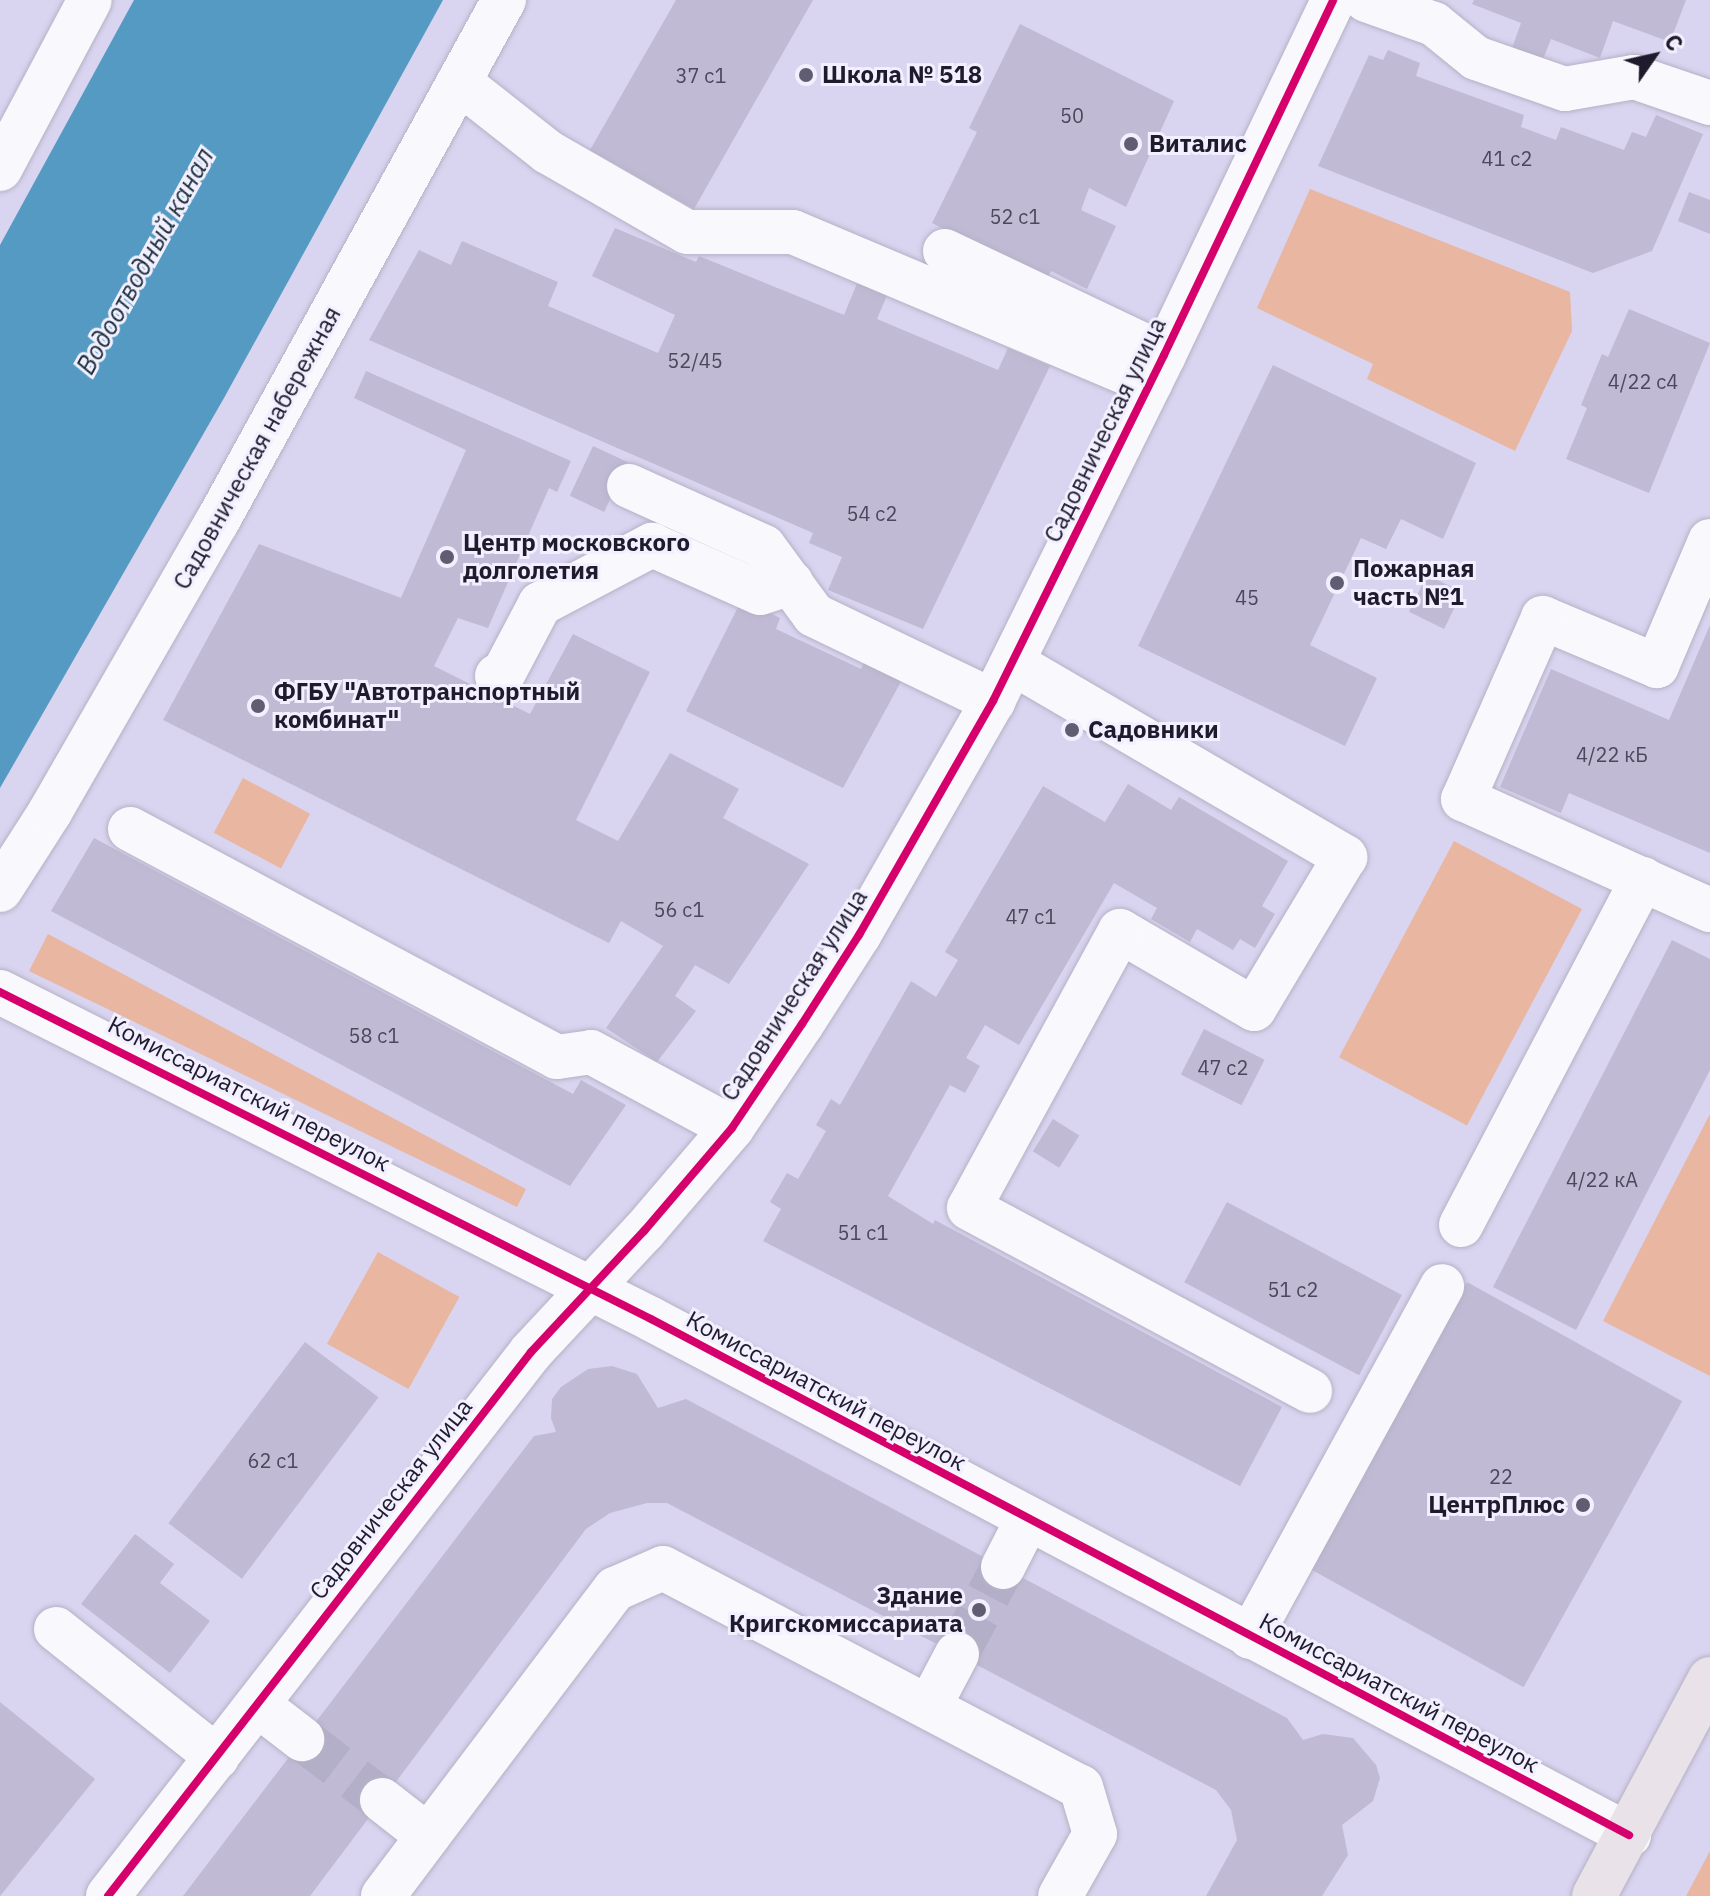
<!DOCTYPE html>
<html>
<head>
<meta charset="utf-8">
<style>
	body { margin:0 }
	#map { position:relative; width:1710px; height:1896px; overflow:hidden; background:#d9d4ef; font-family:"IBM Plex Sans",sans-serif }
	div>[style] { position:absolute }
	.green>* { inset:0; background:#e8b6a1; transform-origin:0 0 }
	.water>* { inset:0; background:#559ac2 }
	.building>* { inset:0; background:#c0bad4; transform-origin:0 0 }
	.minor-tunnel>* { height:44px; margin-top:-22px; transform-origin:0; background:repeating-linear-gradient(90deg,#b4afc8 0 44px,transparent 0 66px) }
	.roads { filter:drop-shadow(0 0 2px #b5b1c6) drop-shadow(0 0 2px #b5b1c6) }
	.minor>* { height:44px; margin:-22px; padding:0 22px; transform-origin:22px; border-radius:22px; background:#f9f9fd }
	.major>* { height:44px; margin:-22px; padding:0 22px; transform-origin:22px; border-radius:22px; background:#eae2e9 }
	.cycleway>* { height:8px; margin:-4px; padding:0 4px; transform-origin:4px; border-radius:4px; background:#d6006c }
	.dots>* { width:22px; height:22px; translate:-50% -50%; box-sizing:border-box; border:4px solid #f2efff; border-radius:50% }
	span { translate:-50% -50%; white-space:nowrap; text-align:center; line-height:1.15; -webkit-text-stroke:6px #f2efff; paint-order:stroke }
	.number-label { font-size:20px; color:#4c475c }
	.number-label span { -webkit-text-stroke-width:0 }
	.poi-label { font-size:24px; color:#1f1b2d; font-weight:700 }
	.left { translate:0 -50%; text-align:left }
	.right { translate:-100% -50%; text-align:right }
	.street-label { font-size:24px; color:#1f1b2d }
	.water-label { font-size:26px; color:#1b303b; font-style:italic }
	.north { position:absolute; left:1614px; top:16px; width:80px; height:80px; -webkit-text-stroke:6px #f2efff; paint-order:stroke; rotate:56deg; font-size:22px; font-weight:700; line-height:32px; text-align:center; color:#1f1b2d }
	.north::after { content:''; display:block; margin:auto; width:28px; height:36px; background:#1f1b2d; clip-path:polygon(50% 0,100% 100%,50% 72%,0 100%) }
</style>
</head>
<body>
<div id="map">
	<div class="green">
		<div style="clip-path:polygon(1310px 189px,1570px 292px,1572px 331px,1515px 451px,1367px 379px,1373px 364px,1257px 308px)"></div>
		<div style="left:243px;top:778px;width:76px;height:62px;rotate:28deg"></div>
		<div style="left:1454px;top:841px;width:145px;height:245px;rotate:28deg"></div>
		<div style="clip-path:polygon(48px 934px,526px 1189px,517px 1207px,29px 971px)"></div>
		<div style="clip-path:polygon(1710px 1114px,1710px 1376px,1603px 1321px)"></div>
		<div style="left:378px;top:1252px;width:93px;height:105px;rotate:29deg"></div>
		<div style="clip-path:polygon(1710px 1851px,1710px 1896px,1686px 1896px)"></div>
	</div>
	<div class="water">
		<div style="clip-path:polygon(134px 0,443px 0,224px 398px,0 788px,0 245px)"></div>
	</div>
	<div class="building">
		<div style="clip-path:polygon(676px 0,813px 0,694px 209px,590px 150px)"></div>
		<div style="clip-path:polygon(1474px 0,1686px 0,1670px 42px,1613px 21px,1600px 58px,1551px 39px,1542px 62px,1511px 51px,1521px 23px,1472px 4px)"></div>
		<div style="clip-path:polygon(1020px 24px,1174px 101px,1126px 207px,1089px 188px,1081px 210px,1116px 226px,1087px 289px,1051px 271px,1046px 281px,932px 223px,977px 132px,969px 128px)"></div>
		<div style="clip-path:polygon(1388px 50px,1420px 63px,1416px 76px,1524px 115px,1521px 127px,1556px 140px,1561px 127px,1624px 150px,1632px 132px,1646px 137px,1656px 115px,1703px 134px,1652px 251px,1593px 273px,1318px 166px,1369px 55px,1383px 60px)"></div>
		<div style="clip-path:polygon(1689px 192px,1710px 200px,1710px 234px,1678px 221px)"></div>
		<div style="clip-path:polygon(615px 228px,696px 262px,699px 256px,844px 315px,858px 281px,888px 293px,877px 319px,998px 370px,1008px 348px,1050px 366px,923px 629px,828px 590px,842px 557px,809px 543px,813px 533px,369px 340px,419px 250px,451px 265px,462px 241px,558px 282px,548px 306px,658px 353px,675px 315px,592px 276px)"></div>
		<div style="clip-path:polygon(1629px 309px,1710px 343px,1649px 493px,1566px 459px,1587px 408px,1581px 405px,1602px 354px,1608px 357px)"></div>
		<div style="clip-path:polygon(1273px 365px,1476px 463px,1443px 539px,1401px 519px,1386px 549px,1361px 538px,1310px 645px,1377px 678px,1345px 746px,1138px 646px)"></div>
		<div style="clip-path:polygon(366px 371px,571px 461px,557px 492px,549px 488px,488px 628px,458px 618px,434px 666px,530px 714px,573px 634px,650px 672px,576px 820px,618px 841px,670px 753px,739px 789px,723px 818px,809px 864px,729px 984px,695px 965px,675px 996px,696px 1011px,657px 1062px,606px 1028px,663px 946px,621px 921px,609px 943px,163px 720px,259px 544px,401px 598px,466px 450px,354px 398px)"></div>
		<div style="left:593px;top:446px;width:38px;height:55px;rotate:25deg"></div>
		<div style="left:1427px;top:575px;width:39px;height:41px;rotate:26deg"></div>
		<div style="clip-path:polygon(742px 599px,780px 618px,776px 629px,861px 669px,865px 660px,903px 678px,843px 788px,686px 711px)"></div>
		<div style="clip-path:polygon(1710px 625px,1710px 853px,1569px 793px,1561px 813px,1500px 787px,1551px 669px,1669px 720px)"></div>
		<div style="clip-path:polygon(1128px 784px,1171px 810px,1179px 797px,1288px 861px,1262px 906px,1275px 914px,1255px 948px,1240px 939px,1233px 950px,1197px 929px,1190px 942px,1151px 919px,1157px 908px,1114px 883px,1019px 1045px,985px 1025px,966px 1058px,980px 1066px,965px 1093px,950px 1085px,888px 1196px,933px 1224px,935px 1220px,1282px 1407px,1240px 1486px,763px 1241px,781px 1209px,770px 1202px,787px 1173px,798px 1179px,826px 1131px,816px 1125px,831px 1099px,840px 1105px,911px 981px,936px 997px,958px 960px,945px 952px,1043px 786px,1105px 822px)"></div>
		<div style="clip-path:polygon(94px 838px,573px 1094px,581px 1080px,626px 1105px,570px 1186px,51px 911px)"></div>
		<div style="clip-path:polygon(1672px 940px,1710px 959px,1710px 1070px,1576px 1330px,1493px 1287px)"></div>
		<div style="left:1204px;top:1029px;width:68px;height:51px;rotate:27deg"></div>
		<div style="left:1053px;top:1119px;width:31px;height:38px;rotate:32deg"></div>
		<div style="left:1227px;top:1202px;width:198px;height:91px;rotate:28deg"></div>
		<div style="left:1467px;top:1282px;width:246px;height:327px;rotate:29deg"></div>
		<div style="left:305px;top:1342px;width:92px;height:227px;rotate:37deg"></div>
		<div style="clip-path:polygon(612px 1366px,637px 1374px,658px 1408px,686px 1399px,1287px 1718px,1303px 1740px,1323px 1734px,1353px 1738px,1376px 1765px,1380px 1778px,1373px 1801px,1342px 1825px,1348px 1855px,1322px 1896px,1206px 1896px,1237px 1840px,1231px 1810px,1216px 1790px,667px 1503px,647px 1503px,610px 1513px,586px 1529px,310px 1896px,183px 1896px,534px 1436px,556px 1432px,551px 1418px,552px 1399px,561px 1387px,588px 1369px)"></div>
		<div style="clip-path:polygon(135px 1534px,174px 1564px,160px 1583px,210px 1621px,170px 1673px,81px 1604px)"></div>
		<div style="clip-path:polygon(0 1702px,95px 1779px,0 1896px)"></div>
	</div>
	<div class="minor-tunnel">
		<div style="left:957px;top:1654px;width:98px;rotate:-62.1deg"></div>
		<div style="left:302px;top:1739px;width:101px;rotate:37.3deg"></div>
	</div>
	<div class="roads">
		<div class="minor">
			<div style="left:1366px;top:0;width:72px;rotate:19.4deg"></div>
			<div style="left:1434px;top:24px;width:54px;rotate:39deg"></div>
			<div style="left:1476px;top:58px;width:94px;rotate:19.2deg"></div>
			<div style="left:1565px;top:89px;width:70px;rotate:-9.9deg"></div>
			<div style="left:1634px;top:77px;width:80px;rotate:18.9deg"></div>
			<div style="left:459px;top:82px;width:113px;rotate:38.2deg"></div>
			<div style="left:548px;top:152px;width:160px;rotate:29.9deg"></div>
			<div style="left:687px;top:232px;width:106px"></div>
			<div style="left:793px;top:232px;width:388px;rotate:22.9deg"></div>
			<div style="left:0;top:169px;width:191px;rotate:-62deg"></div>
			<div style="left:945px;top:251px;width:242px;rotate:25.4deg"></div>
			<div style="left:629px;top:486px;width:148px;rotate:24.3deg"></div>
			<div style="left:764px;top:547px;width:84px;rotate:53.7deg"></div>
			<div style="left:814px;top:615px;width:199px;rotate:25.7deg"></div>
			<div style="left:1710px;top:541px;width:136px;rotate:113deg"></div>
			<div style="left:1657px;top:666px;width:124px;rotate:-157.2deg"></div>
			<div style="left:1543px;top:618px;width:198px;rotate:113.8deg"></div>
			<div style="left:1463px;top:799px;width:271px;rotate:24.2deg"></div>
			<div style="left:1013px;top:663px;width:385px;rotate:30.3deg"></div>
			<div style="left:1345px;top:857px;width:177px;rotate:120.9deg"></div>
			<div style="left:1254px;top:1009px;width:155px;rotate:-149.8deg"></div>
			<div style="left:1120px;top:931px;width:315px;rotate:118.6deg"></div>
			<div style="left:969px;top:1208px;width:387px;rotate:28.2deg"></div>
			<div style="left:497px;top:676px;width:4px;rotate:27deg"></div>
			<div style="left:501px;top:678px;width:84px;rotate:-62.2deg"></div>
			<div style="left:540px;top:604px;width:127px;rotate:-27.8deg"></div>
			<div style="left:652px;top:545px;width:118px;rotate:24deg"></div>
			<div style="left:760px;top:593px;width:33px;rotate:-18deg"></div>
			<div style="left:130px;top:829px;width:484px;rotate:28.1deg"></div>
			<div style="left:557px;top:1057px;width:34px;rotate:-8deg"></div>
			<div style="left:591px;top:1052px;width:160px;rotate:28.3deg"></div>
			<div style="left:0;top:890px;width:93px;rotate:-57.3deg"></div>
			<div style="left:50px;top:812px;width:335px;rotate:-60.1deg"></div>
			<div style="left:217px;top:522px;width:596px;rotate:-61.2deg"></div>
			<div style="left:0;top:992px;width:729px;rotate:26.67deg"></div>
			<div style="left:651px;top:1319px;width:1106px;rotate:27.82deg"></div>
			<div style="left:1461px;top:1225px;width:391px;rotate:-62.3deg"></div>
			<div style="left:1003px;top:1567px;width:53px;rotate:-62.9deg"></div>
			<div style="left:56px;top:1629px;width:206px;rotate:38.5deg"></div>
			<div style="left:1250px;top:1637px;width:400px;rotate:-61.3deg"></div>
			<div style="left:258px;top:1705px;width:56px;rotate:37.7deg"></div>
			<div style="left:929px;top:1707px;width:60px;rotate:-62.2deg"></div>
			<div style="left:382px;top:1800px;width:58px;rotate:38deg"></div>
			<div style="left:428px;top:1836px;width:310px;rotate:-52.9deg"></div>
			<div style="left:615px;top:1589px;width:52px;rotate:-23.6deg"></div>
			<div style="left:663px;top:1568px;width:472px;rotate:27.7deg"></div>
			<div style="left:1081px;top:1787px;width:49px;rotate:73.4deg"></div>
			<div style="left:1095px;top:1834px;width:71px;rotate:119.4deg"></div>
			<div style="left:108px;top:1896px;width:689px;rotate:-52.13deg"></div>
			<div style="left:531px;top:1352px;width:166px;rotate:-47deg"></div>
			<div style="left:644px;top:1231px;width:135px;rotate:-49.5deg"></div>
			<div style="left:732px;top:1128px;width:125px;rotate:-56.1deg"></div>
			<div style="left:802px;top:1024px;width:106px;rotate:-57.4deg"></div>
			<div style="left:859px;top:935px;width:270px;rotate:-60.2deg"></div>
			<div style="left:993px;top:701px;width:386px;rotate:-63.7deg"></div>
			<div style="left:1164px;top:355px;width:393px;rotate:-64.5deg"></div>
			<div style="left:383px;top:1896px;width:75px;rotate:-53.1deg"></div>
		</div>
		<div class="major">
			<div style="left:1594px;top:1896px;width:246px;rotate:-61.9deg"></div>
		</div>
	</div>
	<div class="cycleway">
		<div style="left:0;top:992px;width:729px;rotate:26.67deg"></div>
		<div style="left:651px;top:1319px;width:1106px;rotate:27.82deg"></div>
		<div style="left:108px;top:1896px;width:689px;rotate:-52.13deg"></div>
		<div style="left:531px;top:1352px;width:166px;rotate:-47deg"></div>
		<div style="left:644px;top:1231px;width:135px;rotate:-49.5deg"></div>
		<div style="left:732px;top:1128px;width:125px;rotate:-56.1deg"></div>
		<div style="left:802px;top:1024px;width:106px;rotate:-57.4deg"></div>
		<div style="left:859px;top:935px;width:270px;rotate:-60.2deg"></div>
		<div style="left:993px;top:701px;width:386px;rotate:-63.7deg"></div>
		<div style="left:1164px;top:355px;width:393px;rotate:-64.5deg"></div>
	</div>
	<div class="dots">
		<div style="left:806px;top:75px;background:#605c71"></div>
		<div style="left:1131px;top:144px;background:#605c71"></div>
		<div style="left:447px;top:557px;background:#605c71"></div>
		<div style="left:1337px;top:583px;background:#605c71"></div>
		<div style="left:258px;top:706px;background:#605c71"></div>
		<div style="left:1072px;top:730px;background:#605c71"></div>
		<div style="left:1583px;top:1505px;background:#605c71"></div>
		<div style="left:979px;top:1610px;background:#605c71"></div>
	</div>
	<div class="number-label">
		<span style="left:701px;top:75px">37 с1</span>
		<span style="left:1072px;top:115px">50</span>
		<span style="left:1507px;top:158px">41 с2</span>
		<span style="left:1015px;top:216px">52 с1</span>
		<span style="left:695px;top:360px">52/45</span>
		<span style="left:1643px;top:381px">4/22 с4</span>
		<span style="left:872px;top:513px">54 с2</span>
		<span style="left:1247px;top:597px">45</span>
		<span style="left:1612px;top:754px">4/22 кБ</span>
		<span style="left:679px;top:909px">56 с1</span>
		<span style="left:1031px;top:916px">47 с1</span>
		<span style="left:374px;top:1035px">58 с1</span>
		<span style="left:1223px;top:1067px">47 с2</span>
		<span style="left:1602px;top:1179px">4/22 кА</span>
		<span style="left:863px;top:1232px">51 с1</span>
		<span style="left:1293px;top:1289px">51 с2</span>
		<span style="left:273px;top:1460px">62 с1</span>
		<span style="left:1501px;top:1476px">22</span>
	</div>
	<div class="poi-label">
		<span class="left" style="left:822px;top:75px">Школа № 518</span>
		<span class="left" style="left:1149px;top:144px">Виталис</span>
		<span class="left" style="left:463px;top:557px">Центр московского<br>долголетия</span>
		<span class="left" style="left:1353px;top:583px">Пожарная<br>часть №1</span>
		<span class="left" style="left:274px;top:706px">ФГБУ "Автотранспортный<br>комбинат"</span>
		<span class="left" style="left:1088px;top:730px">Садовники</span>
		<span class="right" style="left:1565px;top:1505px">ЦентрПлюс</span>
		<span class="right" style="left:963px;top:1610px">Здание<br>Кригскомиссариата</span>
	</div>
	<div class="street-label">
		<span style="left:1105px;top:430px;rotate:-64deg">Садовническая улица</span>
		<span style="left:257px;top:448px;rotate:-61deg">Садовническая набережная</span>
		<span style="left:794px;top:995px;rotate:-57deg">Садовническая улица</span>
		<span style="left:249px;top:1094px;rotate:27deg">Комиссариатский переулок</span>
		<span style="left:826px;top:1391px;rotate:28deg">Комиссариатский переулок</span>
		<span style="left:391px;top:1499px;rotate:-52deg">Садовническая улица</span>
		<span style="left:1399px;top:1693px;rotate:28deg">Комиссариатский переулок</span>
	</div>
	<div class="water-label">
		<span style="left:145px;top:261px;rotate:-61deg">Водоотводный канал</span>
	</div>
	<div class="north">С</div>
</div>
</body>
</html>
